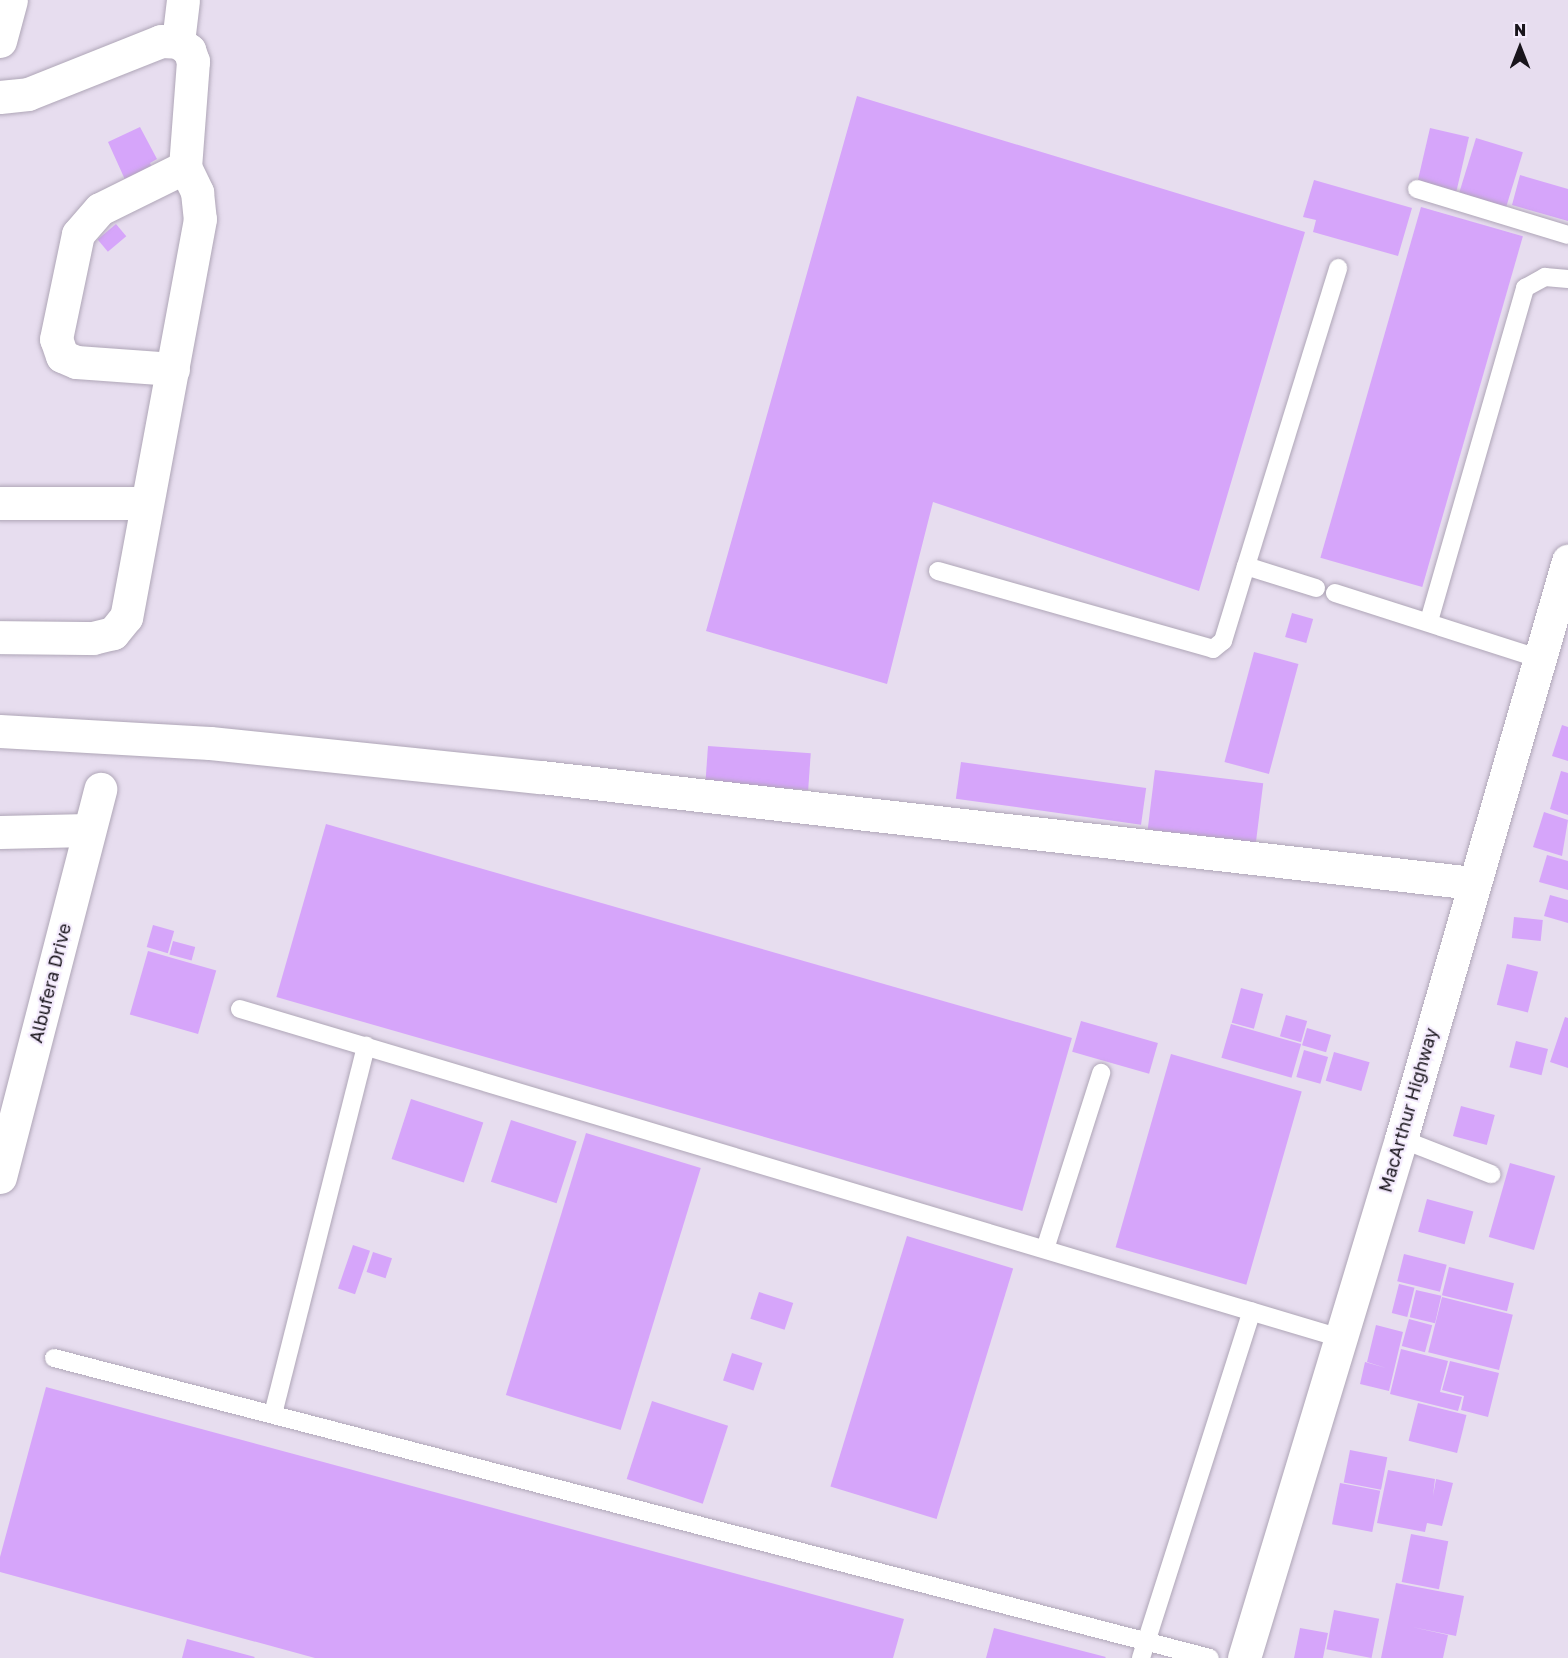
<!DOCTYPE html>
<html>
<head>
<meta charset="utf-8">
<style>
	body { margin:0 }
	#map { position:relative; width:1568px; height:1658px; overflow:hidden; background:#e7ddef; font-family:"Golos Text",sans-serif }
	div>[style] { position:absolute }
	.building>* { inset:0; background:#d6a5fa; transform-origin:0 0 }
	.roads { filter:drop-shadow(0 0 2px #afa6b7) drop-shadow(0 0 2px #afa6b7) }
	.lane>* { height:18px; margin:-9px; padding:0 9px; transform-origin:9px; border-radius:9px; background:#fff }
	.street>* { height:33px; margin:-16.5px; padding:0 16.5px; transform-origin:16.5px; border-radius:16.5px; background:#fff }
	.highway>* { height:33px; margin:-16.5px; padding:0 16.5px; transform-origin:16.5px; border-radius:16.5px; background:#fff }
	span { translate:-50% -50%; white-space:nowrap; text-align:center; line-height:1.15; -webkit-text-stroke:4.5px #f4ebfd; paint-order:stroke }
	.street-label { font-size:18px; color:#19151c }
	.north { position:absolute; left:1490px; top:18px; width:60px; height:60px; -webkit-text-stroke:4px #f4ebfd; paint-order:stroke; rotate:0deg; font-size:16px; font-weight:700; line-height:24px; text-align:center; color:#19151c }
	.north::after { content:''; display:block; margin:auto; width:21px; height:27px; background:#19151c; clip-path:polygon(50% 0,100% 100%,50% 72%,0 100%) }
</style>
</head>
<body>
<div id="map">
	<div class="building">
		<div style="clip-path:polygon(857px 96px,1305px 232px,1199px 591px,933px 502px,887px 684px,706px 631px)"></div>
		<div style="clip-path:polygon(140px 127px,157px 159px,150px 163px,155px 175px,127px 184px,108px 142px)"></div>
		<div style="left:1430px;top:128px;width:40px;height:57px;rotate:13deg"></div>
		<div style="left:1476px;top:138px;width:49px;height:61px;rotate:17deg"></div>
		<div style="clip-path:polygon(1520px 175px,1568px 189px,1568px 221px,1512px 205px)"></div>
		<div style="clip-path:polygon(1314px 180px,1412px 208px,1398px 256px,1313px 232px,1316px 220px,1303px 217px)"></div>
		<div style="left:1421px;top:207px;width:106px;height:365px;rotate:16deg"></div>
		<div style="left:116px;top:224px;width:16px;height:24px;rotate:50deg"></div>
		<div style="left:1292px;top:613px;width:22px;height:25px;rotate:16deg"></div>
		<div style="left:1254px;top:652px;width:46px;height:114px;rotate:15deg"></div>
		<div style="clip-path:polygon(1562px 725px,1568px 727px,1568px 761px,1552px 756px)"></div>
		<div style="left:708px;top:746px;width:103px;height:37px;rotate:4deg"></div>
		<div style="left:961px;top:762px;width:187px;height:37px;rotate:8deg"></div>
		<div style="left:1155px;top:770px;width:109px;height:60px;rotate:7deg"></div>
		<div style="clip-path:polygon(1561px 771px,1568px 773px,1568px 815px,1550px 809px)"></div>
		<div style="clip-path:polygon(1544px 812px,1568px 820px,1562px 856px,1533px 847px)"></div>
		<div style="left:326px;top:824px;width:776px;height:180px;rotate:16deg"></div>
		<div style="clip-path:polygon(1547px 855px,1568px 861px,1568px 890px,1539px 882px)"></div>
		<div style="clip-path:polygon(1550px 895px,1568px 900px,1568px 923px,1544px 916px)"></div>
		<div style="left:1514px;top:917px;width:29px;height:21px;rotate:6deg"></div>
		<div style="left:153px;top:925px;width:22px;height:23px;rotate:16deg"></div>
		<div style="left:173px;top:941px;width:23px;height:14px;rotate:15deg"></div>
		<div style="left:148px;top:951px;width:71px;height:66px;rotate:16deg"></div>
		<div style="left:1507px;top:964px;width:32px;height:42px;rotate:14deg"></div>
		<div style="left:1241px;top:988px;width:23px;height:36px;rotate:15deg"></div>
		<div style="left:1286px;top:1015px;width:22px;height:22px;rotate:16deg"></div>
		<div style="clip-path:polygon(1565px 1017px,1568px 1018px,1568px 1068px,1550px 1062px)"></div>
		<div style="left:1081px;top:1021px;width:80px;height:32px;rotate:16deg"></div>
		<div style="left:1231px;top:1024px;width:73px;height:35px;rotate:16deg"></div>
		<div style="left:1307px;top:1028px;width:25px;height:18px;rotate:16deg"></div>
		<div style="left:1516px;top:1041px;width:33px;height:27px;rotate:14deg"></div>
		<div style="left:1304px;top:1050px;width:25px;height:28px;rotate:16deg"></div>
		<div style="left:1334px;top:1052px;width:37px;height:30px;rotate:16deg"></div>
		<div style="left:1171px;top:1054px;width:136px;height:201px;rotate:16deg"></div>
		<div style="left:411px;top:1099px;width:76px;height:63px;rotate:18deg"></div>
		<div style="left:1461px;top:1106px;width:35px;height:31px;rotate:15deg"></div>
		<div style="left:511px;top:1120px;width:69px;height:65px;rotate:18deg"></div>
		<div style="left:586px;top:1133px;width:120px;height:274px;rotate:17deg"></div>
		<div style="left:1510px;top:1163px;width:47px;height:77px;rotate:16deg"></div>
		<div style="left:1427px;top:1199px;width:48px;height:34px;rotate:15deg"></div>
		<div style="left:907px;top:1236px;width:111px;height:262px;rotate:17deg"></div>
		<div style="left:353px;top:1245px;width:18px;height:46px;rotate:19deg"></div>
		<div style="left:373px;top:1252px;width:20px;height:21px;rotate:18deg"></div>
		<div style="left:1404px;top:1254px;width:44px;height:28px;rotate:14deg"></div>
		<div style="left:1449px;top:1267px;width:67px;height:29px;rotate:14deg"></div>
		<div style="left:1399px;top:1284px;width:16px;height:30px;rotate:14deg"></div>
		<div style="left:1416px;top:1290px;width:26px;height:28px;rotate:13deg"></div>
		<div style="left:759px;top:1292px;width:36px;height:28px;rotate:18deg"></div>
		<div style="left:1442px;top:1297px;width:73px;height:57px;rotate:14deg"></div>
		<div style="left:1409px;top:1319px;width:24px;height:28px;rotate:15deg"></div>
		<div style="clip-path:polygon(1376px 1325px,1403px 1332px,1389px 1391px,1360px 1384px,1365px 1362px,1386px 1368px,1367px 1362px)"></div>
		<div style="clip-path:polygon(1401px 1349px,1448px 1361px,1440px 1392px,1462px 1397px,1458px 1411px,1390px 1394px)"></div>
		<div style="left:732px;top:1353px;width:32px;height:29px;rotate:18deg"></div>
		<div style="clip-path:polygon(1450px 1361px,1499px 1373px,1488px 1417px,1461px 1410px,1464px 1396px,1442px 1390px)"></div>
		<div style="clip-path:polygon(46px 1387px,904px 1619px,893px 1658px,315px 1658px,0 1572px,0 1557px)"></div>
		<div style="left:652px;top:1401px;width:80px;height:82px;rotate:18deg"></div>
		<div style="left:1418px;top:1403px;width:50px;height:39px;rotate:14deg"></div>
		<div style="left:1350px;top:1450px;width:38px;height:33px;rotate:11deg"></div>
		<div style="clip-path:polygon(1388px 1470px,1435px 1479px,1433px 1496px,1436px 1479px,1453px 1483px,1442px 1526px,1427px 1523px,1425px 1532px,1377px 1523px)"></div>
		<div style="left:1340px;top:1483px;width:41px;height:42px;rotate:11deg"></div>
		<div style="left:1411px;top:1534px;width:38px;height:49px;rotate:11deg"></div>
		<div style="clip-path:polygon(1396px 1583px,1464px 1596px,1456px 1636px,1412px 1627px,1448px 1635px,1443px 1658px,1381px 1658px)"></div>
		<div style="left:1334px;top:1610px;width:46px;height:40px;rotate:11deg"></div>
		<div style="clip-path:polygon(994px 1628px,1106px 1657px,1105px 1658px,986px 1658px)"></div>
		<div style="clip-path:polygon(1300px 1628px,1328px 1633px,1323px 1658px,1294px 1658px)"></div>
		<div style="clip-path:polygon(187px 1639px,255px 1657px,254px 1658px,182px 1658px)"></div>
	</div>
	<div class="roads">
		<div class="lane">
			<div style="left:1417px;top:189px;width:158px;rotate:16.9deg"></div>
			<div style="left:938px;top:571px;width:286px;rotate:15.8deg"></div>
			<div style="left:1213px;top:649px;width:13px;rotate:-39deg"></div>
			<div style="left:1223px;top:641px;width:78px;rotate:-73deg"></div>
			<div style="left:1316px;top:588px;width:73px;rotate:-162.6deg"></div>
			<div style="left:1246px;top:566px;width:312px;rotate:-72.8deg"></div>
			<div style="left:1335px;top:593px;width:213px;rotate:17.8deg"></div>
			<div style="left:1429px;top:621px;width:347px;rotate:-73.9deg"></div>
			<div style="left:1525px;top:288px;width:23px;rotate:-29deg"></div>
			<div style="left:1545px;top:277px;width:23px;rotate:5deg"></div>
			<div style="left:240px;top:1009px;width:1148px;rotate:16.65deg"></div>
			<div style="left:1401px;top:1139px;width:97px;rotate:21.3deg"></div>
			<div style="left:1045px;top:1249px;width:185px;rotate:-72.3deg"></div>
			<div style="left:54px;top:1358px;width:1194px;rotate:14.55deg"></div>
			<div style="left:273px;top:1414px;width:380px;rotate:-75.8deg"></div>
			<div style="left:1141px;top:1658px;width:364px;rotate:-72.3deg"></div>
		</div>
		<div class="street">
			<div style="left:0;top:41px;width:42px;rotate:-75deg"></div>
			<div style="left:178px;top:42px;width:42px;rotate:-83.2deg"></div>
			<div style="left:0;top:97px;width:28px;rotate:-6deg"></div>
			<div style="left:28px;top:94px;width:143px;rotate:-21.7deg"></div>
			<div style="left:161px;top:41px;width:17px;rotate:3deg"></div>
			<div style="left:178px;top:42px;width:14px;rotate:36deg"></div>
			<div style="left:189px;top:50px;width:12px;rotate:70deg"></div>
			<div style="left:193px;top:61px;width:106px;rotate:94.3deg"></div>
			<div style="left:185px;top:167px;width:28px;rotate:64deg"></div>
			<div style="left:197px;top:192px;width:27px;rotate:84deg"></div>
			<div style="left:200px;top:219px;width:405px;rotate:100.5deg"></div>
			<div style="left:126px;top:617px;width:21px;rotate:129deg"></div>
			<div style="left:113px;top:633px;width:21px;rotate:166deg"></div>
			<div style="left:93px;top:638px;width:93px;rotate:-179.4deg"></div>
			<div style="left:173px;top:369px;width:97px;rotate:-175.9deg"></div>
			<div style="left:76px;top:362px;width:15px;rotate:-157deg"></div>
			<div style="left:62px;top:356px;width:18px;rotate:-109deg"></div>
			<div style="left:56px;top:339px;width:107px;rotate:-78.2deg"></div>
			<div style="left:78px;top:234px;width:33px;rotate:-49deg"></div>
			<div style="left:100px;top:209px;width:95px;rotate:-26.3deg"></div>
			<div style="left:0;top:503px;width:145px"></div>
			<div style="left:0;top:731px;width:210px;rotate:3.3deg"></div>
			<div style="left:210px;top:743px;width:333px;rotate:5.9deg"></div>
			<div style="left:541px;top:777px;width:938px;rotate:6.49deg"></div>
			<div style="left:0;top:832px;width:89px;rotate:-1.3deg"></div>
			<div style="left:0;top:1177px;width:401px;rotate:-75.5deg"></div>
		</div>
		<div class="highway">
			<div style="left:1244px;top:1658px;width:542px;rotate:-73.17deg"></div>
			<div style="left:1401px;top:1139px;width:602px;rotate:-73.88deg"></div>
		</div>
	</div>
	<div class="street-label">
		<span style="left:50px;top:983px;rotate:-76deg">Albufera Drive</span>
		<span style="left:1408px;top:1110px;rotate:-74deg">MacArthur Highway</span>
	</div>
	<div class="north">N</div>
</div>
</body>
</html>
